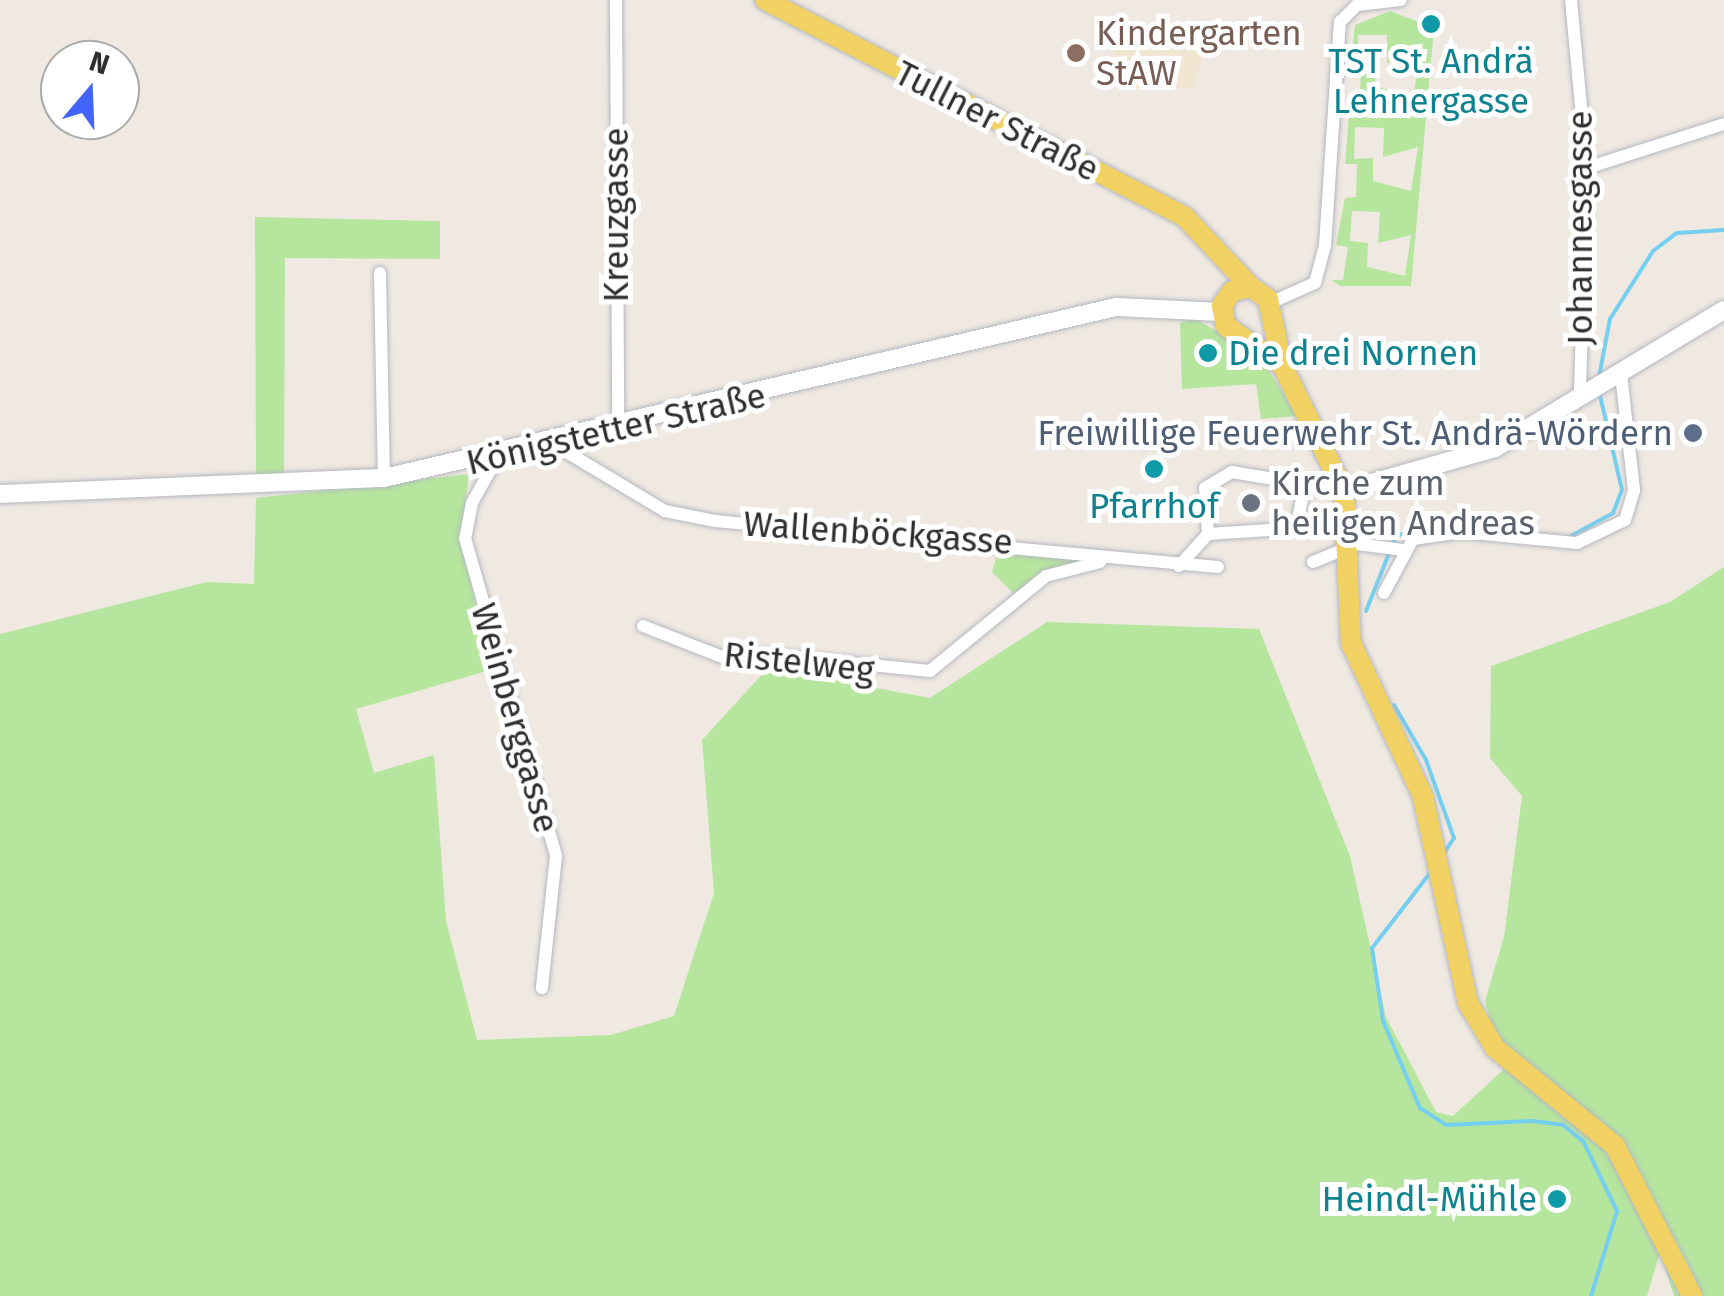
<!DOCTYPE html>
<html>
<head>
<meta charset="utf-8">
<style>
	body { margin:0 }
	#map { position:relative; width:1724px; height:1296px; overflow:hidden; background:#efe9e1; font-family:"Fira Sans",sans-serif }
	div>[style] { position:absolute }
	.education>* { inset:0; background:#f0e6d1 }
	.green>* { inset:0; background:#b6e59e }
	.stream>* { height:4px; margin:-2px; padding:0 2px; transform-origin:2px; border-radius:2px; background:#75cff0 }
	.roads { filter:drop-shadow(0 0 2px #b4b7c1) drop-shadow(0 0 2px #b4b7c1) }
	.street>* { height:12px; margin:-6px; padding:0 6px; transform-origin:6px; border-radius:6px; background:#fff }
	.secondary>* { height:18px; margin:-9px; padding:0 9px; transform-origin:9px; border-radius:9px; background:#fff }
	.primary>* { height:20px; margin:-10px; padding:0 10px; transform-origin:10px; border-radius:10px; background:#f2d163 }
	.dots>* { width:28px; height:28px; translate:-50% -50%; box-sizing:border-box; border:5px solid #fff; border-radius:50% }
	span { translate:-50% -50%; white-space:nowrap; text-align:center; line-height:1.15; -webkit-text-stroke:10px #fff; paint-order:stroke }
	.education-label { font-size:35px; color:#785e54 }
	.left { translate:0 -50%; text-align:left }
	.culture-label { font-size:35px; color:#0d838f }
	.right { translate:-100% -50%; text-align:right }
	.street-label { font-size:35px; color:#2e2e2e }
	.service-label { font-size:35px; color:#4e5e75 }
	.worship-label { font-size:35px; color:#5b616d }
	.north { position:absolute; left:40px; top:40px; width:100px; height:100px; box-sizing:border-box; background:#fff; border:2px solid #ababab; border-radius:50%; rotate:19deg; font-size:28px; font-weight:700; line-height:40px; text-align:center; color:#2e2e2e }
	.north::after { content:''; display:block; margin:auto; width:35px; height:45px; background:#4264fb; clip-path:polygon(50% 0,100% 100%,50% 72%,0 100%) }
</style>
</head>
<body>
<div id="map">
	<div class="education">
		<div style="clip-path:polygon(1162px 21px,1205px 51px,1194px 89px,1121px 87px,1114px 48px,1103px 49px,1100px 36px)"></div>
	</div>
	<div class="green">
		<div style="clip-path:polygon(evenodd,1390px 11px,1434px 28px,1411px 286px,1340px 286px,1331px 280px,1343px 280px,1348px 247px,1336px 245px,1345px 198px,1356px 197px,1357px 164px,1345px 164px,1349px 115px,1359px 115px,1361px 71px,1350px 70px,1355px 25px,1390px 11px,1358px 35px,1387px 35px,1387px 63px,1420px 56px,1413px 97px,1375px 86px,1376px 62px,1358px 61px,1358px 35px,1390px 11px,1355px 127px,1384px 128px,1383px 157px,1418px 147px,1411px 191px,1373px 181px,1373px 158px,1354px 159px,1355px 127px,1390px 11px,1352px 211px,1380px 212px,1378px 243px,1411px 235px,1405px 276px,1367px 267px,1368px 243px,1350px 241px,1352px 211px)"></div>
		<div style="clip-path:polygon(255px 217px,440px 221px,440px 259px,285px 258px,284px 476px,256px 476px)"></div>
		<div style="clip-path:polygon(1194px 318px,1260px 357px,1298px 416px,1261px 419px,1256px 384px,1182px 389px,1180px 323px)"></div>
		<div style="clip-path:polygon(469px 474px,461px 538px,490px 670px,356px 709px,374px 773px,434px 755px,446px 921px,477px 1040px,611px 1035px,674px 1016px,714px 893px,702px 740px,768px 668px,930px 698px,1047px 622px,1259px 629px,1350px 856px,1386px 1017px,1436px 1112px,1453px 1116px,1503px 1070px,1485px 1001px,1504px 937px,1522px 796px,1490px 758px,1491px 666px,1670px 602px,1724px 567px,1724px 1296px,1674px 1296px,1660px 1252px,1647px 1296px,0 1296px,0 634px,207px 582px,254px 584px,256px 498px)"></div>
		<div style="clip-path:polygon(999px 548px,1085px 561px,1013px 593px,992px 572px)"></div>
	</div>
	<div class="stream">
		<div style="left:1599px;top:377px;width:59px;rotate:-79.3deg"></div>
		<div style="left:1610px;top:319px;width:80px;rotate:-57.7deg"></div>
		<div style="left:1653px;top:251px;width:30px;rotate:-37deg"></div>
		<div style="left:1677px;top:233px;width:47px;rotate:-3.7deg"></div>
		<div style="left:1571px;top:536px;width:48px;rotate:-28.7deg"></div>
		<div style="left:1613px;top:513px;width:25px;rotate:-69deg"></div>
		<div style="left:1622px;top:490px;width:102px;rotate:-103.1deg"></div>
		<div style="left:1366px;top:611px;width:81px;rotate:-68.2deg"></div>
		<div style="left:1396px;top:536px;width:51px;rotate:-14.9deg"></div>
		<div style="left:1445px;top:523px;width:72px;rotate:6.3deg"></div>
		<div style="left:1394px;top:705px;width:64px;rotate:59.8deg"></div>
		<div style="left:1426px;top:760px;width:83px;rotate:70.3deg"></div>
		<div style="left:1454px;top:838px;width:18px;rotate:124deg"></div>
		<div style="left:1430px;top:873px;width:95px;rotate:127.7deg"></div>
		<div style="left:1372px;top:948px;width:74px;rotate:81.4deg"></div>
		<div style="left:1383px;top:1021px;width:95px;rotate:67deg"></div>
		<div style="left:1420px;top:1108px;width:31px;rotate:33deg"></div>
		<div style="left:1446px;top:1125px;width:86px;rotate:-2.7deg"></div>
		<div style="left:1532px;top:1121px;width:31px;rotate:7deg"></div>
		<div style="left:1563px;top:1125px;width:26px;rotate:39deg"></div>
		<div style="left:1583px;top:1141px;width:78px;rotate:64.1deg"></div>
		<div style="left:1617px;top:1211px;width:89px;rotate:107deg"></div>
	</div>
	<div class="roads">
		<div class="street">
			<div style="left:616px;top:0;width:427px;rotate:89.7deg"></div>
			<div style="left:1571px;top:0;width:169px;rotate:84.6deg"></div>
			<div style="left:1587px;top:168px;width:229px;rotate:91.8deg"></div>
			<div style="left:1587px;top:168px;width:144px;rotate:-17.8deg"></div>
			<div style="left:380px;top:273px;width:205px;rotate:88.9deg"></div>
			<div style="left:1270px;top:303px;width:49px;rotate:-24deg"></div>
			<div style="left:1315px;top:283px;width:38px;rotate:-75deg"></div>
			<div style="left:1325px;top:246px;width:225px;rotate:-86.2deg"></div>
			<div style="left:1340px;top:22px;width:24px;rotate:-45deg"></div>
			<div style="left:1357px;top:5px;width:44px;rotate:-6.5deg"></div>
			<div style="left:555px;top:445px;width:128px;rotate:31deg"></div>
			<div style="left:665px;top:511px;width:51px;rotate:11.3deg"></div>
			<div style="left:715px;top:521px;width:505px;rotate:5.23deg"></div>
			<div style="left:497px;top:458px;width:51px;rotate:119.1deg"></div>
			<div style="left:472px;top:503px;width:36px;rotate:101deg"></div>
			<div style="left:465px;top:538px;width:331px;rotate:74deg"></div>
			<div style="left:556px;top:856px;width:133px;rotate:96.1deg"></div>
			<div style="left:1208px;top:534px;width:78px;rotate:-3.7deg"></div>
			<div style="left:1286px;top:529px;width:13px;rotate:-29deg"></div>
			<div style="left:1297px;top:523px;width:35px;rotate:-78deg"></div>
			<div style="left:1313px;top:562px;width:48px;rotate:-22.2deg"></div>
			<div style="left:1357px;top:544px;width:46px;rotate:7.4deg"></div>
			<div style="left:1179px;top:566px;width:43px;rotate:-47.8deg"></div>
			<div style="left:1208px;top:534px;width:46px;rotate:-93.7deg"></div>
			<div style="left:1205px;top:488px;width:31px;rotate:-31deg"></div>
			<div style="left:1232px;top:472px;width:114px;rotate:9.6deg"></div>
			<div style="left:1384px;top:593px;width:61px;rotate:-61.8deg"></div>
			<div style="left:1413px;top:539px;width:49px;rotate:-8.1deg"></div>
			<div style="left:1462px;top:532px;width:116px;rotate:5.5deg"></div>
			<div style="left:1577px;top:543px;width:53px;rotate:-25.6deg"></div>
			<div style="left:1625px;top:520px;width:31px;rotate:-73deg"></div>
			<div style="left:1634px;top:490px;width:116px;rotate:-96.4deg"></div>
			<div style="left:643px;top:626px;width:99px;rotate:21.4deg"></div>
			<div style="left:735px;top:662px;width:26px;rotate:-18deg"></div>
			<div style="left:760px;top:654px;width:171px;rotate:5.7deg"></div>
			<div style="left:930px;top:671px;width:150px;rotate:-39.3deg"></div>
			<div style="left:1046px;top:576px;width:56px;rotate:-14.5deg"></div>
		</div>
		<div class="secondary">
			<div style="left:1344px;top:491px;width:157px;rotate:-15.9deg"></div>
			<div style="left:1495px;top:448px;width:267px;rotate:-31.1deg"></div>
			<div style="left:0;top:494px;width:384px;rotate:-2.4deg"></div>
			<div style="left:384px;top:478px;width:752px;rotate:-13.15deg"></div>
			<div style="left:1116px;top:307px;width:106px;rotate:2.7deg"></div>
		</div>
		<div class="primary">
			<div style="left:765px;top:0;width:471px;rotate:27.3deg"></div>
			<div style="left:1184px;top:216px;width:98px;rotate:46.7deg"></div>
			<div style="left:1282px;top:365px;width:67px;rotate:-102deg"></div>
			<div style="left:1268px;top:299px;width:21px;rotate:-145deg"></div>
			<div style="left:1251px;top:287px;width:19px;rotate:168deg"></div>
			<div style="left:1232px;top:291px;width:18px;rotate:124deg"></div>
			<div style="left:1222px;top:306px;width:20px;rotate:79deg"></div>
			<div style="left:1226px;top:326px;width:68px;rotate:34.9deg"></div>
			<div style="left:1282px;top:365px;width:140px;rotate:63.8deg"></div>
			<div style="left:1344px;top:491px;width:152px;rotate:87.4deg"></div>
			<div style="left:1351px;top:643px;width:170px;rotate:64.9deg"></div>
			<div style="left:1423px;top:797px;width:211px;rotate:77.7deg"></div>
			<div style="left:1468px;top:1003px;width:52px;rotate:59deg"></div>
			<div style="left:1495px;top:1048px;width:155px;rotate:39.2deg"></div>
			<div style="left:1615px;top:1146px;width:169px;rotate:62.8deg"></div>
		</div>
	</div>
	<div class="dots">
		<div style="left:1431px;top:24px;background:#0f9aa8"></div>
		<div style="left:1076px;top:53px;background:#8d6e63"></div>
		<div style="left:1208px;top:353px;background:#0f9aa8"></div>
		<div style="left:1693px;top:433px;background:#5c6f8a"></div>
		<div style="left:1154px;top:469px;background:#0f9aa8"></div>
		<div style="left:1251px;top:503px;background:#6b7280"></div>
		<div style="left:1557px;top:1199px;background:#0f9aa8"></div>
	</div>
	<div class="education-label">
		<span class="left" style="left:1096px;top:53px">Kindergarten<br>StAW</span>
	</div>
	<div class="culture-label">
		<span style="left:1431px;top:81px">TST St. Andrä<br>Lehnergasse</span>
		<span class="left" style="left:1228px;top:353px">Die drei Nornen</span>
		<span style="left:1154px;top:506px">Pfarrhof</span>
		<span class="right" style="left:1537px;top:1199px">Heindl-Mühle</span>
	</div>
	<div class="street-label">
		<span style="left:997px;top:121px;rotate:27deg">Tullner Straße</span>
		<span style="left:616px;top:215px;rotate:-90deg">Kreuzgasse</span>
		<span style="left:1580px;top:228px;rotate:-90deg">Johannesgasse</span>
		<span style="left:616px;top:429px;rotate:-13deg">Königstetter Straße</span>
		<span style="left:878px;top:533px;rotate:4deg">Wallenböckgasse</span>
		<span style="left:799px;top:662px;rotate:6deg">Ristelweg</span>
		<span style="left:515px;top:718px;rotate:74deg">Weinberggasse</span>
	</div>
	<div class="service-label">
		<span class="right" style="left:1673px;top:433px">Freiwillige Feuerwehr St. Andrä-Wördern</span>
	</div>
	<div class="worship-label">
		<span class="left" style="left:1271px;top:503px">Kirche zum<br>heiligen Andreas</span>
	</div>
	<div class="north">N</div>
</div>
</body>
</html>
